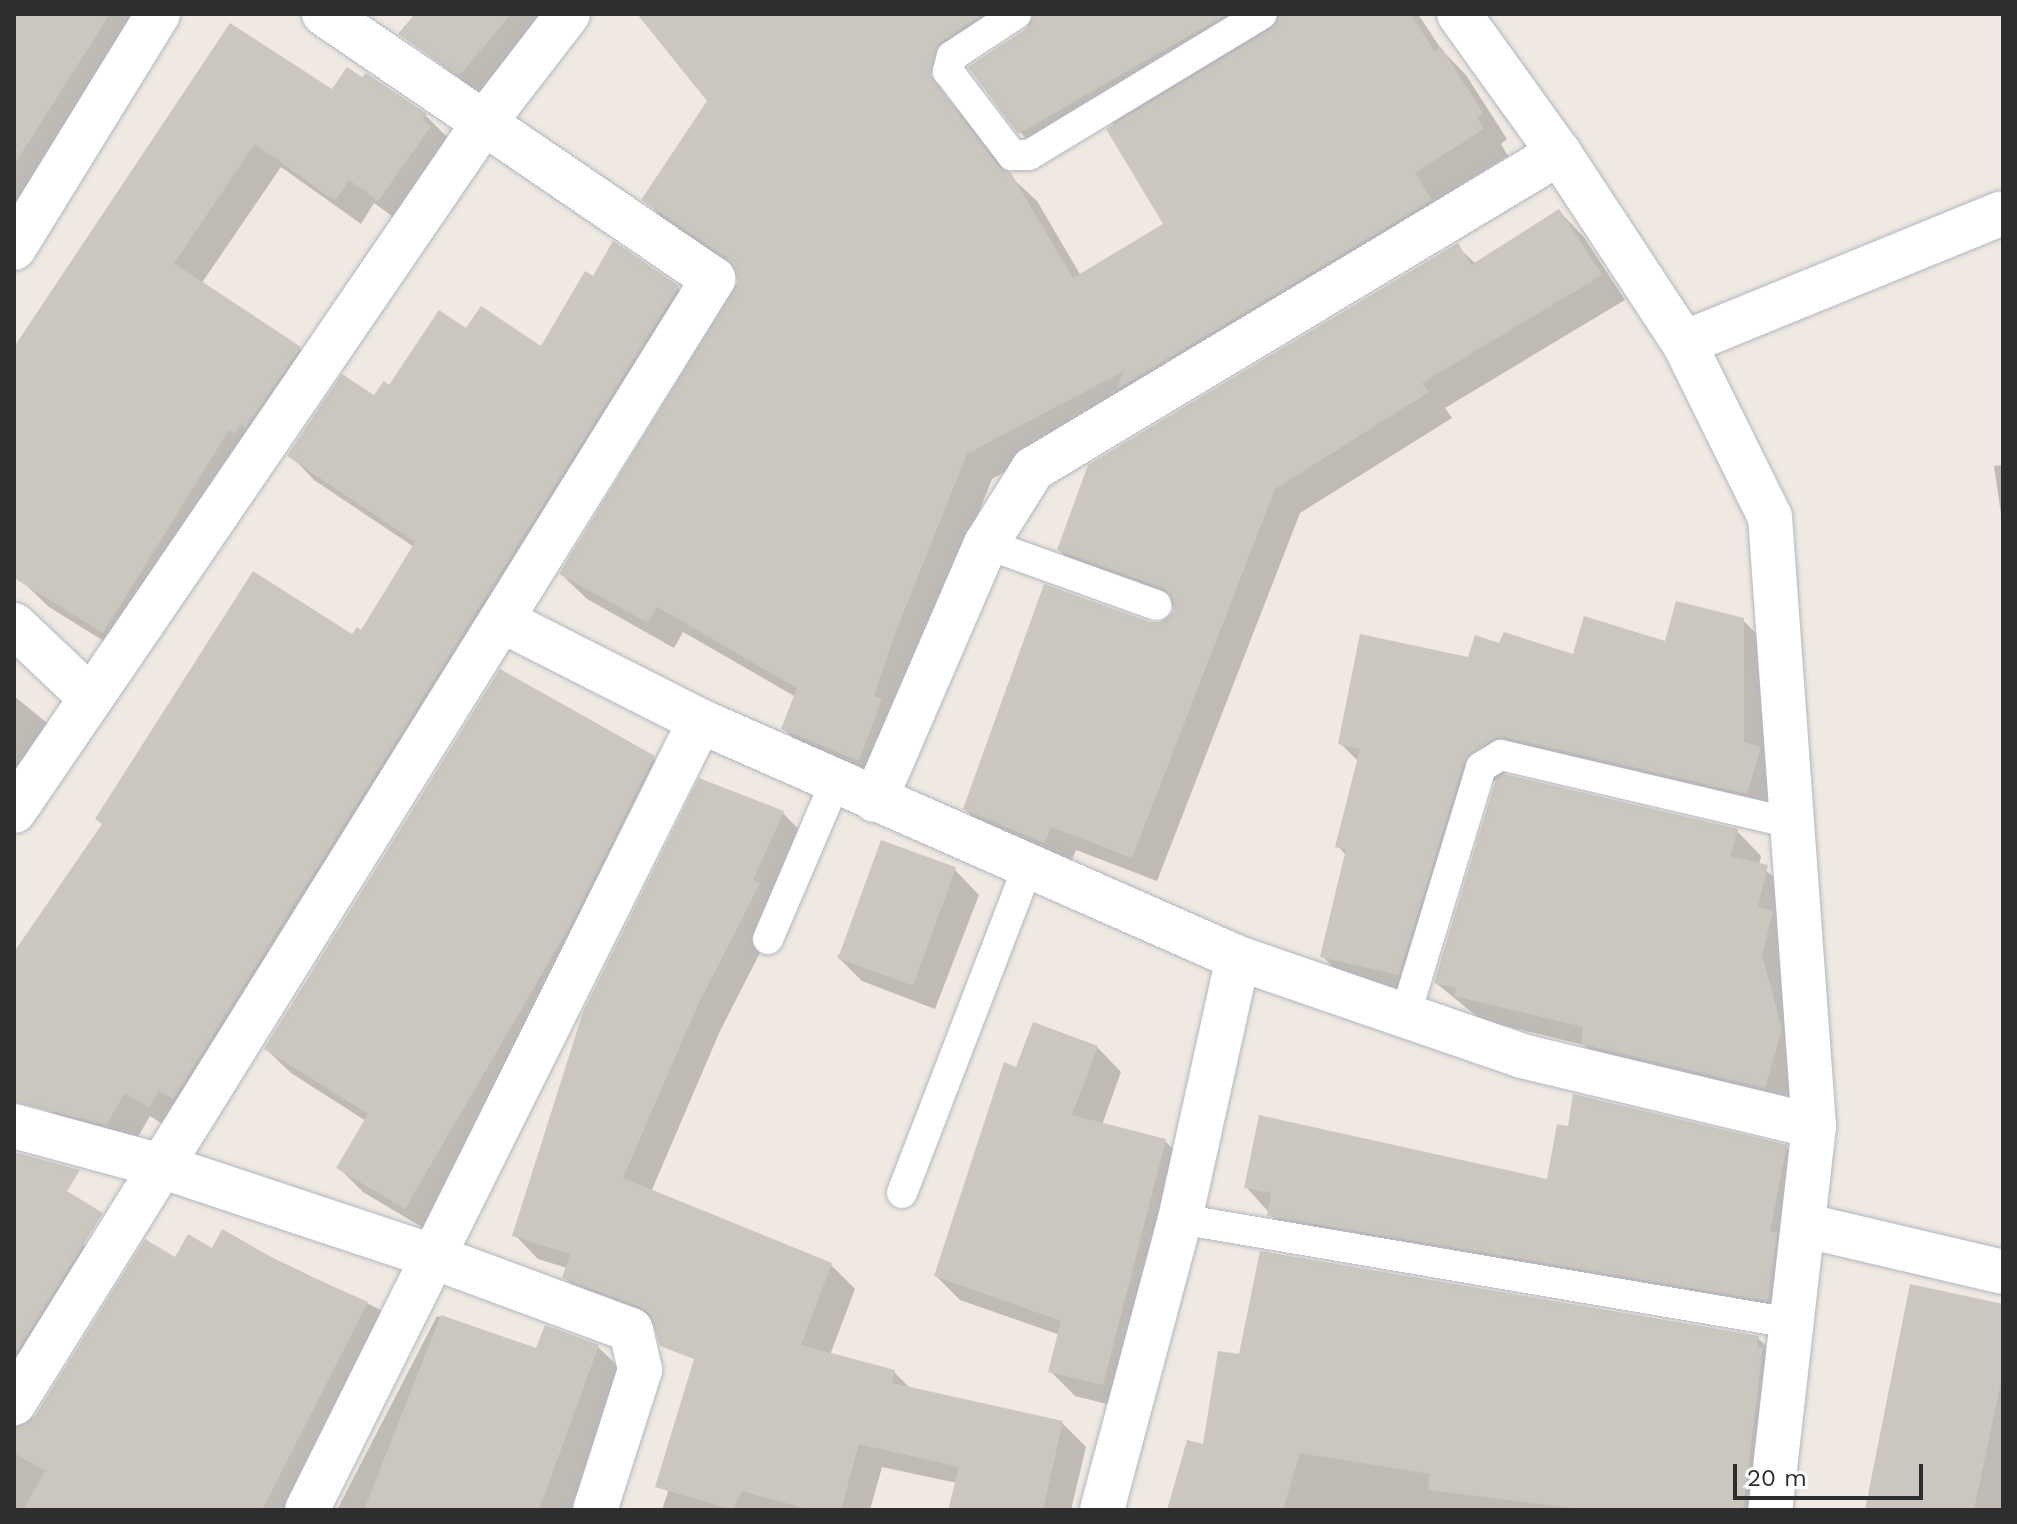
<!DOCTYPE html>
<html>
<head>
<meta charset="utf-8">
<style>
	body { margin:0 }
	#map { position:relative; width:2017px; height:1524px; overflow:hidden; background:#efe9e1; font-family:"Work Sans",sans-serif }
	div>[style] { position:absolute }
	.shadow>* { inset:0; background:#0003 }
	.building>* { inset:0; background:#cbc7bf; transform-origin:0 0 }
	.roads { filter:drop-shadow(0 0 2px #b4b7c1) drop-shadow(0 0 2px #b4b7c1) }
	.lane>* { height:30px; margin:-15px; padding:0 15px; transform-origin:15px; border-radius:15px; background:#fff }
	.street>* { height:44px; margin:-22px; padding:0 22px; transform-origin:22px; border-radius:22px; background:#fff }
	span { translate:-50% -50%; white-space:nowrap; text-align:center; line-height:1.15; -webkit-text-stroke:6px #fff; paint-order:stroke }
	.frame { position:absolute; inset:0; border:16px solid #2e2e2e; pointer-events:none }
	.scale { position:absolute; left:1733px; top:1464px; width:190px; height:36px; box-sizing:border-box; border:4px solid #2e2e2e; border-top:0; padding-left:10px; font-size:24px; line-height:28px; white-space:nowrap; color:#2e2e2e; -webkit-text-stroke:6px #fff; paint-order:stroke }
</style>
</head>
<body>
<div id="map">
	<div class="shadow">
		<div style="clip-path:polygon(14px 14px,155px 14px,14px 237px)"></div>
		<div style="clip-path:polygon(417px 14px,546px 14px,480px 94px,401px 34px)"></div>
		<div style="clip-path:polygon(670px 14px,1001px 14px,919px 81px,935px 87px,961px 113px,1007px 173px,1037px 201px,1081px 276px,1166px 225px,1110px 118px,1046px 158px,1020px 132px,1059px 14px,1418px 14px,1441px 49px,1466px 75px,1507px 139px,1501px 144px,1508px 156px,1439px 199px,1456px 226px,992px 479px,920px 660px,885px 786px,809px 755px,784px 729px,796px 697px,683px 632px,674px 648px,587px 599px,561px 574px,740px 279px,735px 270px,669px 225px,644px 199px,710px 100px)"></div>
		<div style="clip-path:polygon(230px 26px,332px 91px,366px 76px,426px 116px,450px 140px,403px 224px,374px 203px,361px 224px,281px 167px,201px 284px,299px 348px,324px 373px,128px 656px,49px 607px,24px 583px,14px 562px,14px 352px)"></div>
		<div style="clip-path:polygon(1559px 211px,1583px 236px,1625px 300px,1445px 408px,1452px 418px,1300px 513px,1157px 881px,1076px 850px,1069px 867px,990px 834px,965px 809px,1150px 624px,1161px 625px,1174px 613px,1175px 607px,1083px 574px,1059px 550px,1457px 246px,1476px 264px)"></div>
		<div style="clip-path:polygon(594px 278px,678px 288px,702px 312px,175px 1132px,150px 1116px,131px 1149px,86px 1136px,14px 1086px,14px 960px,361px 633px,414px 547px,314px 480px,290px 455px,467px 330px,542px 348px)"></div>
		<div style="clip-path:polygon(2003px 465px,2003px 528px,1994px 466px)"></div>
		<div style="clip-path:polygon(1743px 620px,1767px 645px,1772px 818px,1517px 764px,1501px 776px,1737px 831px,1761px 856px,1759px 865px,1792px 892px,1806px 1055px,1789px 1112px,1608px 1068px,1584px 1045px,1481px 1020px,1436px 983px,1499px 778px,1488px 786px,1423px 999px,1347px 981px,1322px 956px,1346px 855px,1338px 846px,1359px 762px,1340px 743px,1501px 645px,1574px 656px,1666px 644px)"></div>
		<div style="clip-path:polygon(14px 696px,58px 732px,14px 804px)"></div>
		<div style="clip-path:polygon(654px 758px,678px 782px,430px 1232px,363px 1192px,339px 1168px,366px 1121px,291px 1073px,266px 1049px)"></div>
		<div style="clip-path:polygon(783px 813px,806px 837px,783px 908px,720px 1031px,651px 1192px,831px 1265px,855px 1289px,830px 1355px,894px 1372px,912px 1390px,1062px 1423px,1086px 1447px,1071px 1510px,950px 1510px,957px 1483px,882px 1467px,870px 1510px,662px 1510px,734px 1292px,667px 1331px,588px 1301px,564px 1277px,567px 1268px,538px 1259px,515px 1235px)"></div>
		<div style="clip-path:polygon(955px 870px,979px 895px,935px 1009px,862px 981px,837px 956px)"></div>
		<div style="clip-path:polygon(1097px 1047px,1121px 1072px,1102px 1125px,1165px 1141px,1189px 1165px,1127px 1409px,1075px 1396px,1050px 1371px,1060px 1335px,960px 1300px,936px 1276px)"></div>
		<div style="clip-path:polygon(1786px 1147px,1810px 1172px,1792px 1324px,1293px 1239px,1246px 1187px,1549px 1181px)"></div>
		<div style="clip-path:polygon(14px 1197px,83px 1244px,108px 1268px,16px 1416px,16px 1427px,26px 1427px,250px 1247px,379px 1309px,404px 1333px,316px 1510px,14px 1510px)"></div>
		<div style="clip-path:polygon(2003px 1306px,2003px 1510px,1867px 1510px)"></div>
		<div style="clip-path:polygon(437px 1316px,537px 1351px,598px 1347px,623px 1371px,583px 1510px,337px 1510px)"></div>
		<div style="clip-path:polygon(1758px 1338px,1784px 1364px,1771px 1510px,1177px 1510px,1241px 1356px)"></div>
	</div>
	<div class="building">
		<div style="clip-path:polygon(14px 14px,110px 14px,14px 165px)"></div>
		<div style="clip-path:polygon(415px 14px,511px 14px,459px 76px,398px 34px)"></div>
		<div style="clip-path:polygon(637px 14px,983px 14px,941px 42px,931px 75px,998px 166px,1011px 173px,1073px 278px,1163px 224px,1106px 129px,1271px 29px,1280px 14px,1411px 14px,1434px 51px,1441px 47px,1483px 113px,1477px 117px,1484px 129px,1415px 173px,1432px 200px,1117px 389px,1124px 371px,967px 454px,895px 634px,874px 696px,882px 699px,859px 761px,781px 729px,797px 688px,657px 607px,648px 623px,559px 574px,738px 281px,727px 258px,641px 200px,707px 101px)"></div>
		<div style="clip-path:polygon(1034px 14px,1227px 14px,1018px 134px,968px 67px,1026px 29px)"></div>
		<div style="clip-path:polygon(230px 23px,332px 89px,347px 67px,362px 77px,366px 73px,427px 114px,422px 120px,431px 126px,378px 201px,349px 180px,335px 201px,255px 144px,174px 263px,301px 347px,245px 428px,241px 424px,235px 434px,229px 430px,103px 633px,14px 578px,14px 347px)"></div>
		<div style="clip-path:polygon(1559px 209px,1602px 275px,1422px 383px,1429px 392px,1275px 489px,1132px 858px,1051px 827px,1044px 843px,963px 809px,1044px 584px,1150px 622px,1160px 622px,1173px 612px,1173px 601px,1163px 588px,1057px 550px,1088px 465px,1458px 243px,1471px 265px)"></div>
		<div style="clip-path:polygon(613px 241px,679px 286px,173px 1099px,159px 1091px,149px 1108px,125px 1093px,106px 1125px,14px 1102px,14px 952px,102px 824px,95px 819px,253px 571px,352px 634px,357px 627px,361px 630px,415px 542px,287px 456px,342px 374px,374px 395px,384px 381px,389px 385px,439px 310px,466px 328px,481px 306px,541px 346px,585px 271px,593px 276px)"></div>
		<div style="clip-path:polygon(1676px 601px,1744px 618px,1744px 742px,1761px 747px,1747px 794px,1505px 737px,1492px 740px,1464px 762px,1399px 975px,1320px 957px,1346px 849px,1335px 847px,1360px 749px,1338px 744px,1360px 634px,1468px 657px,1475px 635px,1499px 643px,1504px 632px,1573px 654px,1584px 616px,1665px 641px)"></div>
		<div style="clip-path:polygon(500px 669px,655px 756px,570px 926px,405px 1209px,336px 1168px,368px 1114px,264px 1049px)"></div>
		<div style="clip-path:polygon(1504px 774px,1738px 829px,1730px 856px,1768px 865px,1758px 907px,1773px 911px,1762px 955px,1782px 1029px,1765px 1088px,1581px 1044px,1583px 1027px,1454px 996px,1456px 988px,1434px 983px,1496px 779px)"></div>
		<div style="clip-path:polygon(699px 778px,784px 811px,753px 880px,760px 883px,697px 1007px,623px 1178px,832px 1263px,801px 1345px,895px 1370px,892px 1383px,1063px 1421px,1043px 1510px,948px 1510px,959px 1467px,859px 1444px,841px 1510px,810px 1510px,742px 1491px,733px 1510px,655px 1487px,694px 1359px,660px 1346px,650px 1314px,640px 1307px,562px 1278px,570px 1254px,512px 1236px,583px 1012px)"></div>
		<div style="left:881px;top:840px;width:80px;height:126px;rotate:20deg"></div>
		<div style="clip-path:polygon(1033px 1022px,1098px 1046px,1072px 1115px,1166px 1139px,1103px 1385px,1048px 1372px,1061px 1321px,934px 1276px,1004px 1062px,1016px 1067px)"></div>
		<div style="clip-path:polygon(1573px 1094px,1787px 1145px,1770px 1232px,1777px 1233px,1768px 1301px,1267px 1216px,1271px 1193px,1244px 1188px,1259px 1115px,1547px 1179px,1557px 1124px,1568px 1126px)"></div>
		<div style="clip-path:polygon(14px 1152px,80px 1170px,67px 1191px,103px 1213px,14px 1356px)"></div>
		<div style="clip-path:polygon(222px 1229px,287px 1266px,368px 1302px,262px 1510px,23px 1510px,45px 1471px,14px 1453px,14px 1428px,35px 1416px,145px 1239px,175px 1257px,188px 1234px,212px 1248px)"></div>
		<div style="clip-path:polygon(1260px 1251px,1759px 1336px,1757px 1347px,1763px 1348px,1743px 1510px,1588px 1510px,1428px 1490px,1430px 1474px,1300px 1453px,1283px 1510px,1167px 1510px,1187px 1440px,1203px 1444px,1218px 1351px,1239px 1354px)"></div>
		<div style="clip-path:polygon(1910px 1284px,2003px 1304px,2003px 1373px,1974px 1510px,1865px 1510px)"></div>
		<div style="clip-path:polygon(441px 1315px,536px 1348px,545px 1325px,599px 1345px,539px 1510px,364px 1510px)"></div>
	</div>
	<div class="roads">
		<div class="lane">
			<div style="left:1016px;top:14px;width:77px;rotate:146.7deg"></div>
			<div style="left:952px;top:56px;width:16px;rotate:105deg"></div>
			<div style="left:948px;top:71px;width:106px;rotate:52.7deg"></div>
			<div style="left:1012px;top:155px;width:17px"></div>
			<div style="left:1029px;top:155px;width:272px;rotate:-31.2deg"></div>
			<div style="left:986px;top:544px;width:181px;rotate:19.7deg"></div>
			<div style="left:768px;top:939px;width:173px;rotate:-66.8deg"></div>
			<div style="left:1405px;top:1016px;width:260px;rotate:-73deg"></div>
			<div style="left:1481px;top:767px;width:23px;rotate:-31deg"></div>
			<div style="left:1501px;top:755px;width:297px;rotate:13.2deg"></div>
			<div style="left:902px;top:1193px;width:350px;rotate:-68.9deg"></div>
			<div style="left:1180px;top:1219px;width:620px;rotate:9.66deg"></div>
		</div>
		<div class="street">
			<div style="left:1459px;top:14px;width:171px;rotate:54.3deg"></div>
			<div style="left:1559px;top:153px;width:227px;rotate:56.7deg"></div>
			<div style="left:1684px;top:343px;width:194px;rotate:63.7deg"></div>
			<div style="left:1770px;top:517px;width:611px;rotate:85.87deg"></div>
			<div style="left:1814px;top:1126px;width:387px;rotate:96.5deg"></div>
			<div style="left:14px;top:248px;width:275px;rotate:-58.4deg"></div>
			<div style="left:1684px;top:343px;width:344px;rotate:-22.2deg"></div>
			<div style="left:503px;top:621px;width:221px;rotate:26.9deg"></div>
			<div style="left:700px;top:721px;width:588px;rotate:23.77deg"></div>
			<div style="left:1238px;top:958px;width:300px;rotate:19deg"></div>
			<div style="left:1522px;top:1056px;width:300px;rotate:13.5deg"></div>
			<div style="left:14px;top:625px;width:106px;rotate:43.5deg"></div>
			<div style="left:875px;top:800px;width:279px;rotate:-66.6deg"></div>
			<div style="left:986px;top:544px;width:89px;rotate:-57.9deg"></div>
			<div style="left:1033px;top:469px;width:614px;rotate:-31deg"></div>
			<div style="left:14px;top:811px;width:832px;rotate:-55.68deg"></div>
			<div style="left:483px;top:124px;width:139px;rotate:-52.3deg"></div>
			<div style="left:14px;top:1126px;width:152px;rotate:15.2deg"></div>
			<div style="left:161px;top:1166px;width:285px;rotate:18.4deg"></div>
			<div style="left:431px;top:1256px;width:213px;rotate:20.3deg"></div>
			<div style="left:631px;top:1330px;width:41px;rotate:77.3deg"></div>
			<div style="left:640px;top:1370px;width:147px;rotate:107.8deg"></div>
			<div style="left:1803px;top:1225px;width:205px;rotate:13.2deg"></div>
			<div style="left:14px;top:1403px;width:1324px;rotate:-58.12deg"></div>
			<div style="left:713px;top:279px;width:471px;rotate:-145.7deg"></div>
			<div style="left:307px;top:1510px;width:881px;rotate:-63.52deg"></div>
			<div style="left:1102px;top:1510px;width:301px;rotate:-75deg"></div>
			<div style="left:1180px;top:1219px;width:267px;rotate:-77.5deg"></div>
		</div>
	</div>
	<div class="frame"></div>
	<div class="scale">20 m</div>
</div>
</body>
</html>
